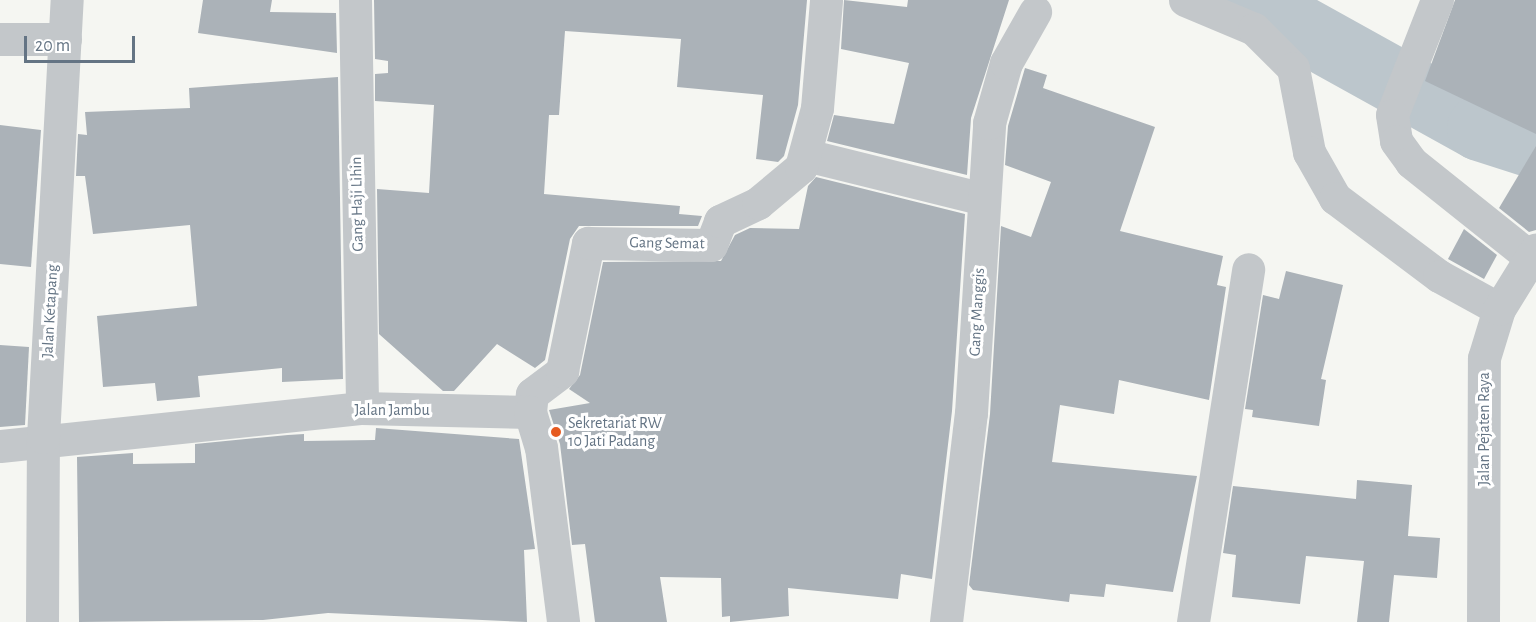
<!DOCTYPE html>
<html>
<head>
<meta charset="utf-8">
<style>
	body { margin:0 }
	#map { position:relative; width:1536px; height:622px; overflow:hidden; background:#f5f6f2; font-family:"Alegreya Sans",sans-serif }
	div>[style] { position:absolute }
	.river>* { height:66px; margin:-33px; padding:0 33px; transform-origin:33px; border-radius:33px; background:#bcc6cc }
	.building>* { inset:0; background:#abb2b8 }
	.minor>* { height:33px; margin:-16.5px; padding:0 16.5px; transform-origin:16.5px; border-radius:16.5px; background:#c3c7ca }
	.dots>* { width:16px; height:16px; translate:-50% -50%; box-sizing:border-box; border:3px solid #fff; border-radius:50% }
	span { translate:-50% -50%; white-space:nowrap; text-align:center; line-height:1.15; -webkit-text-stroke:6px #fff; paint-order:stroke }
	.street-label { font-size:16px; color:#647484 }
	.poi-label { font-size:16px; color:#647484 }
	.left { translate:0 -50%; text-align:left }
	.scale { position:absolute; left:24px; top:36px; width:111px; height:27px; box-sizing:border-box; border:3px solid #647484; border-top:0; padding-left:8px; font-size:18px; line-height:21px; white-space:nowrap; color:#647484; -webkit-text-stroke:4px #fff; paint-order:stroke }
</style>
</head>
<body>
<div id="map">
	<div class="river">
		<div style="left:1249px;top:0;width:264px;rotate:29deg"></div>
		<div style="left:1480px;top:128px;width:59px;rotate:17.8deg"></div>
	</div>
	<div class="building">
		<div style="clip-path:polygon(203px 0,272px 0,270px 12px,336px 13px,337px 53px,198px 33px)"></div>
		<div style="clip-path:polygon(374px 0,807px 0,798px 105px,784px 156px,778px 162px,756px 159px,763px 95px,677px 87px,681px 39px,565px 31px,559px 115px,549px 115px,544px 194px,680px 206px,679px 214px,702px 216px,698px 226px,579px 226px,570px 239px,545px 360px,535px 368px,497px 344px,454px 391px,443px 391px,379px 334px,377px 189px,429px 193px,434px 105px,375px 101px,375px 74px,388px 73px,388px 61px,375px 59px)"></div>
		<div style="clip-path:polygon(844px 0,907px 7px,908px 0,1009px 0,971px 118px,967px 175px,827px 141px,834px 115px,894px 124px,909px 63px,841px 49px)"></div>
		<div style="clip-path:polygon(1455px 0,1536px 0,1536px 134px,1425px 81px)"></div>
		<div style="clip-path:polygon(1025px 68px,1047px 75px,1043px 88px,1155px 127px,1120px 231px,1223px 256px,1217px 285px,1226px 287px,1209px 400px,1119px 380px,1114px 414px,1060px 405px,1052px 462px,1197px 476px,1173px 592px,1106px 584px,1104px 597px,1070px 594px,1069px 602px,973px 590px,969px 585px,990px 414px,1001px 226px,1031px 237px,1051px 182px,1005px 165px,1008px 126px)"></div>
		<div style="clip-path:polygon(338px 77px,343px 379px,282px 382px,282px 368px,198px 376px,200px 397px,157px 401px,155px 383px,103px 387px,97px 316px,197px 306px,190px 225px,93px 234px,85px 176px,76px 176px,78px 134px,87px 135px,85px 112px,190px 108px,189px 88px)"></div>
		<div style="clip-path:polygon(0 125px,41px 130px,31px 267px,0 264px)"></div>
		<div style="clip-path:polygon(1536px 146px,1536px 230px,1529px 232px,1499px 208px)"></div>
		<div style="clip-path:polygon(816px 177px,965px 214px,952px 411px,932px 579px,901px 574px,898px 599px,788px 588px,789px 616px,730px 622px,730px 616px,722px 617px,721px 578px,660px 577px,667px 622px,595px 622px,585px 544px,572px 545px,560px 444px,549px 410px,590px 403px,569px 389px,580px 375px,603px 262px,721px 261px,735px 235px,750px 228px,799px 229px,808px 186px)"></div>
		<div style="clip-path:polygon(1464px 229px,1497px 255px,1484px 279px,1448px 259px)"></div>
		<div style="clip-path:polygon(1286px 271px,1343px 285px,1321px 379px,1326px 380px,1319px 426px,1252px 417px,1253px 410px,1245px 409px,1263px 295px,1279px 299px)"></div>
		<div style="clip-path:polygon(0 345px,29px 347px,25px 425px,0 427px)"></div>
		<div style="clip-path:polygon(376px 428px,519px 439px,535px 549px,524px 550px,527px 622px,328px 613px,263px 620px,79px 622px,77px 457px,133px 453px,133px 464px,195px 463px,195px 444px,288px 435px,304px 434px,304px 441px,375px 440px)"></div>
		<div style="clip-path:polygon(1357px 480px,1412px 485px,1408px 536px,1440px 538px,1437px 578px,1394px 575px,1389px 622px,1357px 622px,1364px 561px,1306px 556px,1300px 604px,1232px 597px,1236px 555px,1223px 553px,1233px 486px,1356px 499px)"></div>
	</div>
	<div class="minor">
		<div style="left:355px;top:0;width:408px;rotate:89deg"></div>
		<div style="left:1185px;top:0;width:75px;rotate:22.8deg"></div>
		<div style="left:1254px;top:29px;width:55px;rotate:45deg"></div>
		<div style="left:1293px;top:68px;width:86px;rotate:79.2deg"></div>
		<div style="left:1309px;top:152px;width:53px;rotate:60.5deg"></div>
		<div style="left:1335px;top:198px;width:130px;rotate:36.9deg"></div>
		<div style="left:1439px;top:276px;width:68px;rotate:28.8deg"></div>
		<div style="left:1437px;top:0;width:123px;rotate:111.4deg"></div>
		<div style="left:1392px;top:115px;width:26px;rotate:81deg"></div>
		<div style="left:1396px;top:141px;width:26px;rotate:54deg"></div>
		<div style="left:1411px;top:162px;width:152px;rotate:38.6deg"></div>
		<div style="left:0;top:39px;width:65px"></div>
		<div style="left:806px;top:155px;width:183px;rotate:13.9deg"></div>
		<div style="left:530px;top:412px;width:18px;rotate:-84deg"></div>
		<div style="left:532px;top:394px;width:38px;rotate:-37deg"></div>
		<div style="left:562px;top:371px;width:131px;rotate:-78.5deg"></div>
		<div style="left:588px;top:243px;width:123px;rotate:0.9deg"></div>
		<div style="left:711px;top:245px;width:26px;rotate:-69deg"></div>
		<div style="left:720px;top:221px;width:42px;rotate:-25.3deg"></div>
		<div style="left:758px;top:203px;width:56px;rotate:-39.9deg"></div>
		<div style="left:801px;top:167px;width:61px;rotate:-74.8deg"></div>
		<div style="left:817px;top:108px;width:108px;rotate:-85.2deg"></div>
		<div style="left:0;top:446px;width:364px;rotate:-6deg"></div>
		<div style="left:362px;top:408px;width:168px;rotate:1.4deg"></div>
		<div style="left:530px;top:412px;width:37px;rotate:73deg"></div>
		<div style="left:541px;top:447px;width:176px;rotate:82.8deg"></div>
		<div style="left:42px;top:622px;width:185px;rotate:-89.7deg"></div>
		<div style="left:43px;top:437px;width:438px;rotate:-86.9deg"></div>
		<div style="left:946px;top:622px;width:210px;rotate:-83.2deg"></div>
		<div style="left:971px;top:413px;width:291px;rotate:-86.4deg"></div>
		<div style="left:989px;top:123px;width:62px;rotate:-74.2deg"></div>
		<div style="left:1006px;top:63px;width:59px;rotate:-60.4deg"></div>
		<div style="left:1193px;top:622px;width:357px;rotate:-81.1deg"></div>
		<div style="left:1483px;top:622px;width:264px;rotate:-89.8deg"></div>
		<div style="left:1484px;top:358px;width:51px;rotate:-73deg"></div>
		<div style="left:1499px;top:309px;width:70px;rotate:-58.3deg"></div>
	</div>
	<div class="dots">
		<div style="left:556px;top:432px;background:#e65b21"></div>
	</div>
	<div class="street-label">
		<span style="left:357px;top:204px;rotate:-91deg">Gang Haji Lihin</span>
		<span style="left:667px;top:243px;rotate:1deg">Gang Semat</span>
		<span style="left:50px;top:311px;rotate:-87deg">Jalan Ketapang</span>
		<span style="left:977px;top:312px;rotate:-87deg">Gang Manggis</span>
		<span style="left:392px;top:410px">Jalan Jambu</span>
		<span style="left:1484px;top:429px;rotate:-90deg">Jalan Pejaten Raya</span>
	</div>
	<div class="poi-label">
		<span class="left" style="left:568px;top:432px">Sekretariat RW<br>10 Jati Padang</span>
	</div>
	<div class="scale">20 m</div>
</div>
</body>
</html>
